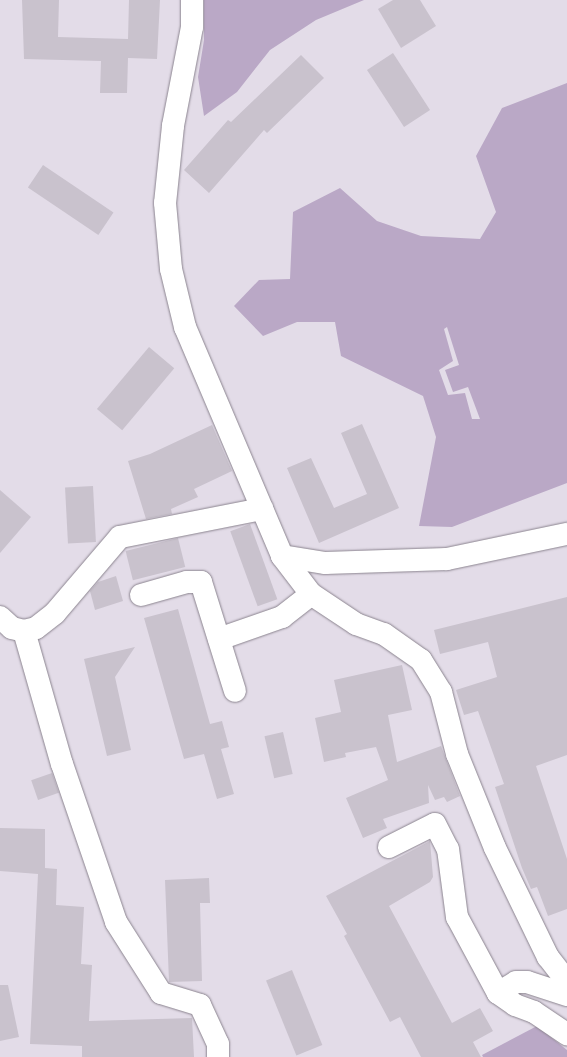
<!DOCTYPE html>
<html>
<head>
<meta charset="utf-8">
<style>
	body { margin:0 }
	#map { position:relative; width:567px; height:1057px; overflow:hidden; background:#e3dce8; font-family:"Public Sans",sans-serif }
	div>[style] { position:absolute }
	.green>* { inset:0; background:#baa8c6 }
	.building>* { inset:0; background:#c9c2cd; transform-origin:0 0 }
	.roads { filter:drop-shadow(0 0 1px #8b848f) drop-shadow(0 0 1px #8b848f) }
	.minor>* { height:22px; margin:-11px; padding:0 11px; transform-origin:11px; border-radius:11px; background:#fff }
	span { translate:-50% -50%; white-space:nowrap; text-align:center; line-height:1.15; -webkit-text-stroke:3.5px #f0e9f5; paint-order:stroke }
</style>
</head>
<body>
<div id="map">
	<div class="green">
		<div style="clip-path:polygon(204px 0,364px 0,316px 20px,270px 50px,237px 92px,204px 116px,198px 77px,204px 40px)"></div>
		<div style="clip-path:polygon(evenodd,567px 83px,567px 483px,452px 527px,419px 526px,436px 437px,423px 396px,341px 356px,335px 322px,297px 322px,263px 336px,234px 306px,259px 280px,290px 279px,293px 212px,340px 188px,377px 221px,421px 236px,480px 239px,496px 212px,476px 156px,502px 108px,567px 83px,447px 327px,459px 365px,445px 370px,453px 392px,468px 387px,480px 419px,472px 419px,465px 393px,448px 395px,439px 370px,453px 361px,444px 329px,447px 327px)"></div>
		<div style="clip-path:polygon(537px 1026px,567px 1050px,567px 1057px,483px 1057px,482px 1055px)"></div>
	</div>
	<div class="building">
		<div style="clip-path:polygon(22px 0,59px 0,58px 37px,128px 39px,129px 0,160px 0,157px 59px,128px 58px,127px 93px,100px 93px,101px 61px,24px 59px)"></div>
		<div style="clip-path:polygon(393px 0,420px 0,436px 26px,401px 48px,378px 9px)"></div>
		<div style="left:393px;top:53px;width:68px;height:31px;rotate:57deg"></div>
		<div style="clip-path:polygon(301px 55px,324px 78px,267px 133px,264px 130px,209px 193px,184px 170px,228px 120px,231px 122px)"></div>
		<div style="left:43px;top:165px;width:85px;height:27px;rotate:34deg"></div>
		<div style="left:149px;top:347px;width:33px;height:81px;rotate:40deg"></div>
		<div style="clip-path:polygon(362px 424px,399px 508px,319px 543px,287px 468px,311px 458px,334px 508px,367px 494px,341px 433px)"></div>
		<div style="clip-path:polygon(212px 425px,232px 471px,194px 489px,198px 497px,171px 509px,172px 514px,146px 519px,128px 461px,150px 454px)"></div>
		<div style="left:93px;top:486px;width:56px;height:28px;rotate:87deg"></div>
		<div style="clip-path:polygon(0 490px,31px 517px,0 553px)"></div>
		<div style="left:250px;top:524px;width:80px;height:21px;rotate:70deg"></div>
		<div style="left:178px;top:538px;width:30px;height:54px;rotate:76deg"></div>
		<div style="clip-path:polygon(116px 576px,123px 601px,95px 610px,90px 591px,98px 582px)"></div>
		<div style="clip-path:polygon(567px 597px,567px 755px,536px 766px,567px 859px,567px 909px,548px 916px,537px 887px,531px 889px,522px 868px,495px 787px,504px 784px,478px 711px,464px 715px,456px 690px,497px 677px,488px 642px,440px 654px,434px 630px)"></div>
		<div style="clip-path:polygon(178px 609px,210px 724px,222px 721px,229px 747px,221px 749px,234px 794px,217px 799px,204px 754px,184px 759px,144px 618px)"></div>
		<div style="clip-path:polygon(135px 647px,115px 677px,131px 750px,107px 756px,84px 659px)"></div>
		<div style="clip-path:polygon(402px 665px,412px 710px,388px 715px,397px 762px,441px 746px,460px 796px,447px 802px,444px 797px,435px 800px,428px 785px,429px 803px,383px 819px,387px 828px,363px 838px,346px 798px,388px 780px,376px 747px,345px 753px,346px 757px,324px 762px,315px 718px,341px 712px,334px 680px)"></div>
		<div style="left:283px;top:732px;width:43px;height:19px;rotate:77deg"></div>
		<div style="left:52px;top:773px;width:21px;height:22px;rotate:71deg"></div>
		<div style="clip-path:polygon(0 828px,45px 829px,45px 868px,57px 869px,56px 905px,84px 907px,81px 964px,92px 965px,89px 1021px,192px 1018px,194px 1057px,82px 1057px,82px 1046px,30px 1044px,38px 874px,0 871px)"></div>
		<div style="clip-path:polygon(430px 841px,433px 877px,430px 882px,389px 906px,452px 1023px,480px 1008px,493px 1031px,473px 1042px,481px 1057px,421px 1057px,400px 1017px,390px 1022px,344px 936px,347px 934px,326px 896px)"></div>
		<div style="clip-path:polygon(209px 878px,210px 903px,200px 903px,202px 981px,169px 982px,165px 880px)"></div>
		<div style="left:292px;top:970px;width:81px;height:28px;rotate:68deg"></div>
		<div style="clip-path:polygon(0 985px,8px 985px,19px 1037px,0 1041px)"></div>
	</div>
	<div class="roads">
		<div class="minor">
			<div style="left:192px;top:0;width:27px;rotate:90deg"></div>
			<div style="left:192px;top:27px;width:101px;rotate:100.9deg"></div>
			<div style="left:173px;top:126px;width:77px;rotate:95.9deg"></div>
			<div style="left:165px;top:203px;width:66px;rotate:84.8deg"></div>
			<div style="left:171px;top:269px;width:60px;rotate:76.4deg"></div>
			<div style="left:185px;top:327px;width:249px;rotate:67deg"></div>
			<div style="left:282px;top:556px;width:48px;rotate:52.7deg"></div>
			<div style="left:311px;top:594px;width:54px;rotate:33.7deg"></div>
			<div style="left:356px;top:624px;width:30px;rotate:20deg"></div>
			<div style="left:384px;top:634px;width:45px;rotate:35.1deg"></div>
			<div style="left:421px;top:660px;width:38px;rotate:58deg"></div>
			<div style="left:441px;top:692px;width:64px;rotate:75.5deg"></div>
			<div style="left:457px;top:754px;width:101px;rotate:68deg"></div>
			<div style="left:495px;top:848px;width:121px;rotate:64.1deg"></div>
			<div style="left:548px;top:957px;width:31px;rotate:52deg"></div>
			<div style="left:282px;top:556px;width:44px;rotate:9.2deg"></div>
			<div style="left:325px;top:563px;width:122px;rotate:-1.9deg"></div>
			<div style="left:447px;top:559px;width:123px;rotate:-11.8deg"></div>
			<div style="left:141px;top:595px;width:48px;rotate:-15.8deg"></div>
			<div style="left:187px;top:582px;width:14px"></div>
			<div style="left:201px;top:582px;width:114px;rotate:72.7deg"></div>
			<div style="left:0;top:617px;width:16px;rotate:43deg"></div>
			<div style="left:12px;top:628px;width:12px;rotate:14deg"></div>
			<div style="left:24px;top:631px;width:12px;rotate:-14deg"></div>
			<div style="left:36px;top:628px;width:24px;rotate:-38deg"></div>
			<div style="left:55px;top:613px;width:100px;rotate:-49.5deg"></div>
			<div style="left:120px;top:537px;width:145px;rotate:-11.2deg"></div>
			<div style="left:24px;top:631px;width:138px;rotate:74.1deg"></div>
			<div style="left:62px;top:764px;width:167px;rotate:71.1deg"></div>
			<div style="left:116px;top:922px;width:84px;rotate:57.6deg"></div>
			<div style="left:161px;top:993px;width:41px;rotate:17.1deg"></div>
			<div style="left:200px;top:1005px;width:43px;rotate:65.2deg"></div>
			<div style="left:218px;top:1044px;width:13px;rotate:90deg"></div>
			<div style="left:219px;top:639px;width:67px;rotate:-19.2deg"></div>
			<div style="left:282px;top:617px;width:37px;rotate:-38deg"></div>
			<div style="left:389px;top:847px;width:51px;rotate:-26.6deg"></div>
			<div style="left:435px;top:824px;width:28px;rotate:63deg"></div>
			<div style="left:448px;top:849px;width:69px;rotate:82.5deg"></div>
			<div style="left:457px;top:917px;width:86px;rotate:61.7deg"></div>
			<div style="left:498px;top:993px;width:21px;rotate:35deg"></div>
			<div style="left:515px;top:1005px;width:20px;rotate:20deg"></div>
			<div style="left:534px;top:1012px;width:40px;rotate:34deg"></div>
			<div style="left:498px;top:993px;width:21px;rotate:-31deg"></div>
			<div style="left:516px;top:982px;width:11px"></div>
			<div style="left:527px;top:982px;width:42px;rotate:18deg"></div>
		</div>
	</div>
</div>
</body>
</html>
